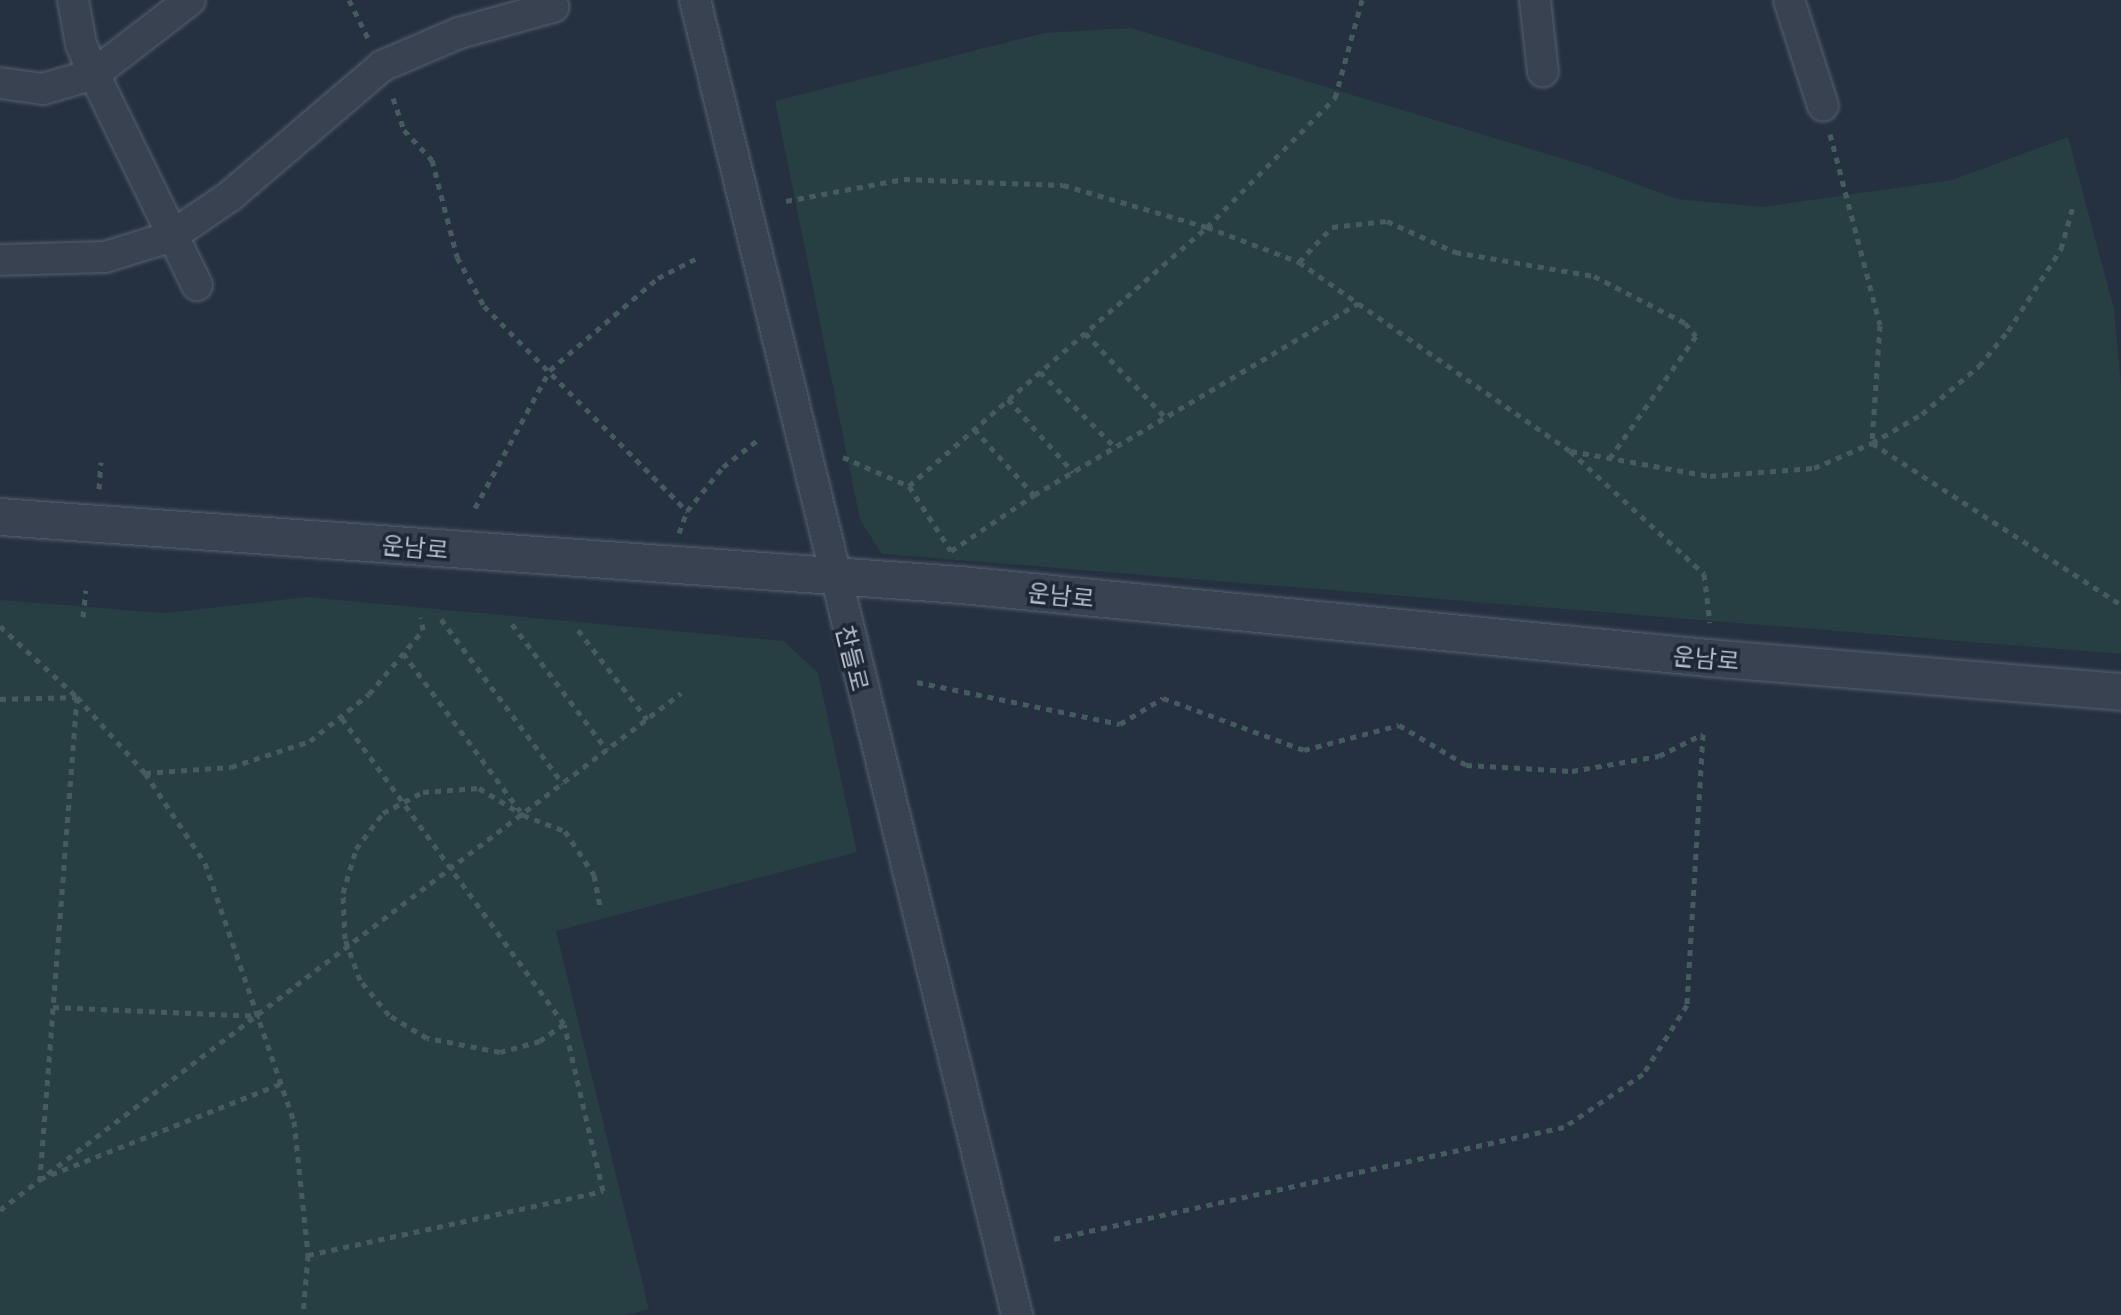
<!DOCTYPE html>
<html>
<head>
<meta charset="utf-8">
<style>
	body { margin:0 }
	#map { position:relative; width:2121px; height:1315px; overflow:hidden; background:#253041; font-family:"Exo 2","Noto Sans KR",sans-serif }
	div>[style] { position:absolute }
	.green>* { inset:0; background:#273e42 }
	.path>* { height:5px; margin-top:-2.5px; transform-origin:0; background:repeating-linear-gradient(90deg,#455b5f 0 6px,transparent 0 12px) }
	.roads { filter:drop-shadow(0 0 2px #57606e) drop-shadow(0 0 2px #57606e) }
	.minor>* { height:30px; margin:-15px; padding:0 15px; transform-origin:15px; border-radius:15px; background:#394251 }
	.tertiary>* { height:36px; margin:-18px; padding:0 18px; transform-origin:18px; border-radius:18px; background:#394251 }
	span { translate:-50% -50%; white-space:nowrap; text-align:center; line-height:1.15; -webkit-text-stroke:7px #1e2736; paint-order:stroke }
	.street-label { font-size:24px; color:#b6bdcb }
</style>
</head>
<body>
<div id="map">
	<div class="green">
		<div style="clip-path:polygon(1131px 28px,1590px 167px,1677px 199px,1763px 207px,1952px 180px,2068px 137px,2114px 309px,2121px 387px,2121px 654px,882px 554px,860px 520px,775px 101px,1044px 33px)"></div>
		<div style="clip-path:polygon(306px 597px,784px 641px,818px 673px,857px 852px,556px 931px,649px 1309px,625px 1315px,0 1315px,0 600px,165px 613px)"></div>
	</div>
	<div class="path">
		<div style="left:349px;top:0;width:42px;rotate:63.4deg"></div>
		<div style="left:393px;top:98px;width:34px;rotate:71deg"></div>
		<div style="left:404px;top:130px;width:41px;rotate:47deg"></div>
		<div style="left:432px;top:160px;width:100px;rotate:75.5deg"></div>
		<div style="left:457px;top:257px;width:56px;rotate:61.1deg"></div>
		<div style="left:484px;top:306px;width:289px;rotate:45.3deg"></div>
		<div style="left:1830px;top:134px;width:197px;rotate:75.3deg"></div>
		<div style="left:1880px;top:325px;width:118px;rotate:93.9deg"></div>
		<div style="left:1872px;top:443px;width:297px;rotate:33deg"></div>
		<div style="left:786px;top:201px;width:120px;rotate:-10.6deg"></div>
		<div style="left:904px;top:179px;width:159px;rotate:2.2deg"></div>
		<div style="left:1063px;top:185px;width:150px;rotate:16.3deg"></div>
		<div style="left:1207px;top:227px;width:98px;rotate:20.8deg"></div>
		<div style="left:1299px;top:262px;width:330px;rotate:34.9deg"></div>
		<div style="left:1570px;top:451px;width:182px;rotate:42.5deg"></div>
		<div style="left:1704px;top:574px;width:49px;rotate:83deg"></div>
		<div style="left:1299px;top:262px;width:48px;rotate:-46.7deg"></div>
		<div style="left:1332px;top:227px;width:55px;rotate:-6.2deg"></div>
		<div style="left:1387px;top:221px;width:75px;rotate:24.5deg"></div>
		<div style="left:1455px;top:252px;width:141px;rotate:9.8deg"></div>
		<div style="left:1594px;top:276px;width:102px;rotate:27.3deg"></div>
		<div style="left:1685px;top:323px;width:17px;rotate:50deg"></div>
		<div style="left:1696px;top:336px;width:149px;rotate:125.2deg"></div>
		<div style="left:1085px;top:333px;width:116px;rotate:46.4deg"></div>
		<div style="left:1040px;top:372px;width:106px;rotate:45deg"></div>
		<div style="left:1008px;top:399px;width:98px;rotate:48.3deg"></div>
		<div style="left:974px;top:429px;width:89px;rotate:47.7deg"></div>
		<div style="left:1571px;top:451px;width:141px;rotate:10.2deg"></div>
		<div style="left:1710px;top:476px;width:104px;rotate:-4.4deg"></div>
		<div style="left:1814px;top:468px;width:63px;rotate:-23.3deg"></div>
		<div style="left:1872px;top:443px;width:58px;rotate:-30.1deg"></div>
		<div style="left:1922px;top:414px;width:75px;rotate:-40.1deg"></div>
		<div style="left:1979px;top:366px;width:45px;rotate:-50.4deg"></div>
		<div style="left:2008px;top:331px;width:98px;rotate:-57.1deg"></div>
		<div style="left:2061px;top:249px;width:45px;rotate:-74.4deg"></div>
		<div style="left:843px;top:457px;width:72px;rotate:23.7deg"></div>
		<div style="left:909px;top:486px;width:77px;rotate:57.1deg"></div>
		<div style="left:951px;top:551px;width:100px;rotate:-34deg"></div>
		<div style="left:1034px;top:495px;width:377px;rotate:-30.6deg"></div>
		<div style="left:909px;top:486px;width:395px;rotate:-41deg"></div>
		<div style="left:1207px;top:227px;width:182px;rotate:-45.2deg"></div>
		<div style="left:1335px;top:98px;width:102px;rotate:-74.6deg"></div>
		<div style="left:99px;top:489px;width:27px;rotate:-86deg"></div>
		<div style="left:475px;top:508px;width:157px;rotate:-61.5deg"></div>
		<div style="left:550px;top:370px;width:142px;rotate:-40.4deg"></div>
		<div style="left:658px;top:278px;width:48px;rotate:-27.1deg"></div>
		<div style="left:679px;top:533px;width:23px;rotate:-70deg"></div>
		<div style="left:687px;top:511px;width:57px;rotate:-50.7deg"></div>
		<div style="left:723px;top:467px;width:46px;rotate:-37.9deg"></div>
		<div style="left:83px;top:617px;width:27px;rotate:-84deg"></div>
		<div style="left:441px;top:619px;width:205px;rotate:53.5deg"></div>
		<div style="left:512px;top:624px;width:158px;rotate:53deg"></div>
		<div style="left:0;top:626px;width:105px;rotate:42.7deg"></div>
		<div style="left:77px;top:697px;width:102px;rotate:48.2deg"></div>
		<div style="left:145px;top:773px;width:108px;rotate:56.3deg"></div>
		<div style="left:205px;top:863px;width:273px;rotate:71deg"></div>
		<div style="left:294px;top:1121px;width:135px;rotate:84deg"></div>
		<div style="left:308px;top:1255px;width:60px;rotate:94.8deg"></div>
		<div style="left:578px;top:630px;width:113px;rotate:52.2deg"></div>
		<div style="left:403px;top:653px;width:197px;rotate:53.5deg"></div>
		<div style="left:917px;top:682px;width:207px;rotate:11.7deg"></div>
		<div style="left:1120px;top:724px;width:50px;rotate:-31.2deg"></div>
		<div style="left:1163px;top:698px;width:150px;rotate:20.2deg"></div>
		<div style="left:1304px;top:750px;width:98px;rotate:-14.7deg"></div>
		<div style="left:1399px;top:725px;width:78px;rotate:30.8deg"></div>
		<div style="left:1466px;top:765px;width:106px;rotate:3.2deg"></div>
		<div style="left:1572px;top:771px;width:88px;rotate:-9.8deg"></div>
		<div style="left:1659px;top:756px;width:49px;rotate:-26.6deg"></div>
		<div style="left:1703px;top:734px;width:271px;rotate:93.4deg"></div>
		<div style="left:1687px;top:1005px;width:82px;rotate:122.5deg"></div>
		<div style="left:1643px;top:1074px;width:95px;rotate:146.1deg"></div>
		<div style="left:1564px;top:1127px;width:523px;rotate:167.64deg"></div>
		<div style="left:0;top:699px;width:77px;rotate:-1.5deg"></div>
		<div style="left:77px;top:697px;width:483px;rotate:94.4deg"></div>
		<div style="left:40px;top:1179px;width:260px;rotate:-21.6deg"></div>
		<div style="left:145px;top:773px;width:86px;rotate:-4deg"></div>
		<div style="left:231px;top:767px;width:83px;rotate:-18.2deg"></div>
		<div style="left:310px;top:741px;width:75px;rotate:-38.5deg"></div>
		<div style="left:369px;top:694px;width:84px;rotate:-49.8deg"></div>
		<div style="left:423px;top:630px;width:13px;rotate:-99deg"></div>
		<div style="left:53px;top:1007px;width:207px;rotate:2.5deg"></div>
		<div style="left:564px;top:1024px;width:29px;rotate:145deg"></div>
		<div style="left:540px;top:1041px;width:41px;rotate:164.6deg"></div>
		<div style="left:500px;top:1052px;width:74px;rotate:-169.1deg"></div>
		<div style="left:427px;top:1038px;width:44px;rotate:-148.8deg"></div>
		<div style="left:389px;top:1015px;width:45px;rotate:-129.6deg"></div>
		<div style="left:360px;top:980px;width:44px;rotate:-110.1deg"></div>
		<div style="left:345px;top:939px;width:46px;rotate:-92.5deg"></div>
		<div style="left:343px;top:893px;width:46px;rotate:-73.5deg"></div>
		<div style="left:356px;top:849px;width:45px;rotate:-53.1deg"></div>
		<div style="left:383px;top:813px;width:45px;rotate:-27.7deg"></div>
		<div style="left:423px;top:792px;width:56px;rotate:-4.1deg"></div>
		<div style="left:479px;top:788px;width:52px;rotate:31.5deg"></div>
		<div style="left:523px;top:815px;width:45px;rotate:20.9deg"></div>
		<div style="left:565px;top:831px;width:53px;rotate:56.6deg"></div>
		<div style="left:594px;top:875px;width:32px;rotate:79deg"></div>
		<div style="left:0;top:1210px;width:855px;rotate:-37.2deg"></div>
		<div style="left:308px;top:1255px;width:302px;rotate:-12.2deg"></div>
		<div style="left:603px;top:1191px;width:171px;rotate:-103.1deg"></div>
		<div style="left:564px;top:1024px;width:379px;rotate:-126deg"></div>
	</div>
	<div class="roads">
		<div class="minor">
			<div style="left:73px;top:0;width:45px;rotate:79.7deg"></div>
			<div style="left:81px;top:44px;width:33px;rotate:67deg"></div>
			<div style="left:94px;top:74px;width:235px;rotate:64deg"></div>
			<div style="left:695px;top:0;width:1354px;rotate:76.24deg"></div>
			<div style="left:1535px;top:0;width:72px;rotate:83.7deg"></div>
			<div style="left:1789px;top:0;width:111px;rotate:72.2deg"></div>
			<div style="left:0;top:83px;width:43px;rotate:7.9deg"></div>
			<div style="left:43px;top:89px;width:53px;rotate:-16.4deg"></div>
			<div style="left:94px;top:74px;width:121px;rotate:-37.6deg"></div>
			<div style="left:0;top:260px;width:105px;rotate:-1.6deg"></div>
			<div style="left:105px;top:257px;width:68px;rotate:-17.1deg"></div>
			<div style="left:170px;top:237px;width:73px;rotate:-34.3deg"></div>
			<div style="left:230px;top:196px;width:200px;rotate:-40.5deg"></div>
			<div style="left:382px;top:66px;width:84px;rotate:-23.2deg"></div>
			<div style="left:459px;top:33px;width:98px;rotate:-15.5deg"></div>
		</div>
		<div class="tertiary">
			<div style="left:0;top:517px;width:963px;rotate:4.05deg"></div>
			<div style="left:961px;top:585px;width:751px;rotate:5.58deg"></div>
			<div style="left:1708px;top:658px;width:414px;rotate:4.7deg"></div>
		</div>
	</div>
	<div class="street-label">
		<span style="left:415px;top:547px;rotate:5deg">운남로</span>
		<span style="left:1061px;top:595px;rotate:6deg">운남로</span>
		<span style="left:853px;top:658px;rotate:76deg">찬들로</span>
		<span style="left:1706px;top:658px;rotate:5deg">운남로</span>
	</div>
</div>
</body>
</html>
